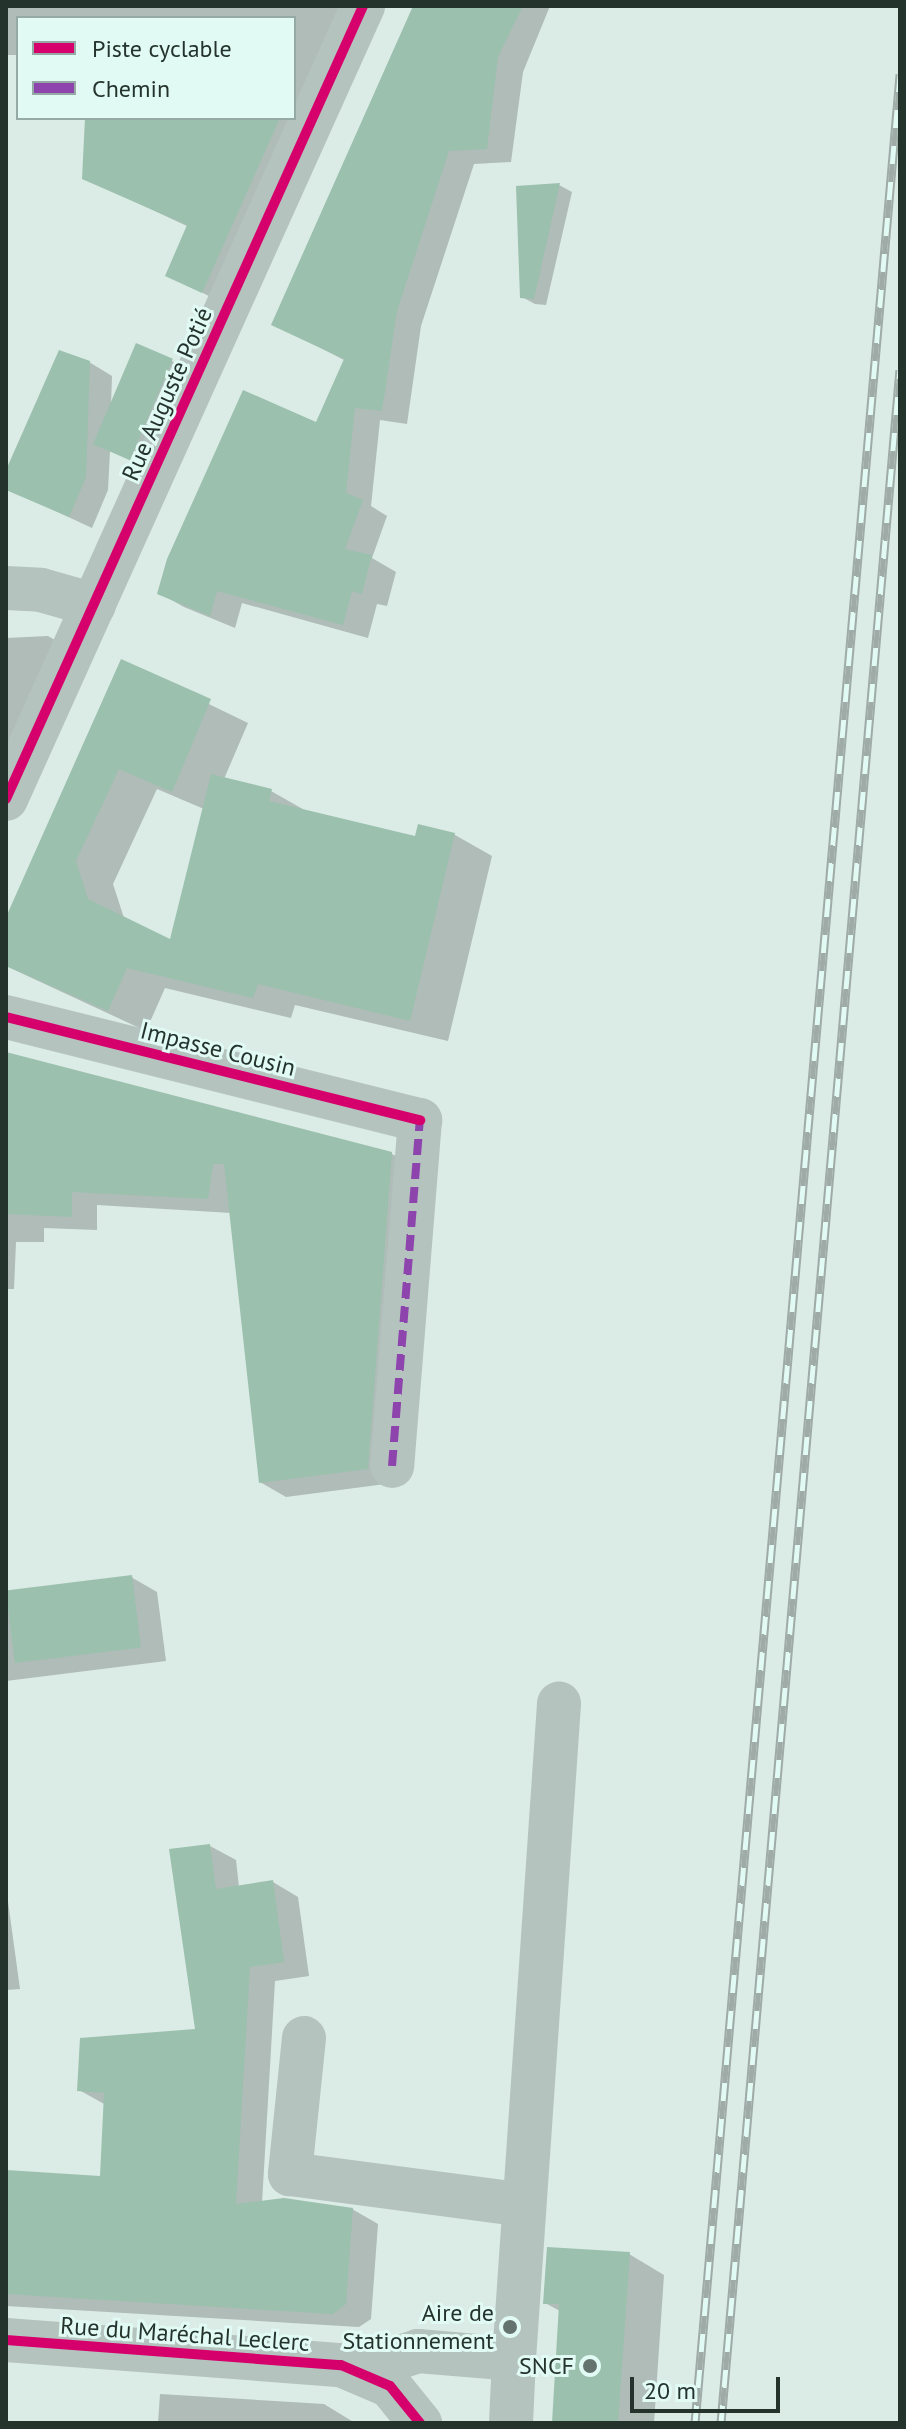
<!DOCTYPE html>
<html>
<head>
<meta charset="utf-8">
<style>
	body { margin:0 }
	#map { position:relative; width:906px; height:2429px; overflow:hidden; background:#dbebe6; font-family:"PT Sans",sans-serif }
	div>[style] { position:absolute }
	.shadow>* { inset:0; background:#0003 }
	.building>* { inset:0; background:#9bc0ae; transform-origin:0 0 }
	.minor>* { height:44px; margin:-22px; padding:0 22px; transform-origin:22px; border-radius:22px; background:#b5c3be }
	.rail>* { height:9px; margin-top:-4.5px; transform-origin:0; background:repeating-linear-gradient(90deg,#e1faf4 0 18px,#9faba6 0 36px); box-sizing:border-box; border-block:2px solid #9faba6 }
	.quiet>* { height:8px; margin-top:-4px; transform-origin:0; background:repeating-linear-gradient(90deg,#8e44ad 0 16px,transparent 0 24px) }
	.cycleway>* { height:10px; margin:-5px; padding:0 5px; transform-origin:5px; border-radius:5px; background:#d6006c }
	.dots>* { width:22px; height:22px; translate:-50% -50%; box-sizing:border-box; border:4px solid #e1faf4; border-radius:50% }
	span { translate:-50% -50%; white-space:nowrap; text-align:center; line-height:1.15; -webkit-text-stroke:6px #e1faf4; paint-order:stroke }
	.street-label { font-size:24px; color:#24332c }
	.poi-label { font-size:24px; color:#24332c }
	.right { translate:-100% -50%; text-align:right }
	.frame { position:absolute; inset:0; border:8px solid #24332c; pointer-events:none }
	.legend { position:absolute; left:16px; top:16px; width:280px; height:104px; box-sizing:border-box; background:#e1faf4; border:2px solid #95aaa4; margin:0; padding:10px 14px; list-style:none; font-size:24px; color:#24332c }
	.legend li { display:flex; align-items:center; gap:16px; height:40px }
	.legend b { width:40px; border:2px solid #95aaa4 }
	.scale { position:absolute; left:630px; top:2377px; width:150px; height:36px; box-sizing:border-box; border:4px solid #24332c; border-top:0; padding-left:10px; font-size:24px; line-height:28px; white-space:nowrap; color:#24332c; -webkit-text-stroke:6px #e1faf4; paint-order:stroke }
</style>
</head>
<body>
<div id="map">
	<div class="shadow">
		<div style="clip-path:polygon(6px 6px,362px 6px,228px 306px,168px 275px,189px 227px,84px 178px,123px 118px,294px 118px,294px 18px,18px 18px,18px 55px,6px 55px)"></div>
		<div style="clip-path:polygon(487px 6px,550px 6px,523px 72px,511px 162px,474px 164px,421px 326px,407px 424px,380px 420px,371px 506px,387px 516px,372px 558px,396px 572px,387px 606px,377px 604px,368px 638px,242px 603px,235px 628px,184px 607px,159px 593px,317px 424px,346px 361px,274px 324px)"></div>
		<div style="clip-path:polygon(559px 185px,572px 192px,546px 305px,535px 304px,522px 297px)"></div>
		<div style="clip-path:polygon(172px 361px,195px 374px,151px 470px,110px 451px,108px 490px,92px 528px,6px 488px,6px 476px,89px 362px,112px 376px,111px 405px)"></div>
		<div style="clip-path:polygon(48px 636px,75px 652px,6px 805px,6px 638px)"></div>
		<div style="clip-path:polygon(evenodd,122px 662px,248px 723px,224px 779px,271px 791px,308px 812px,417px 838px,420px 827px,455px 835px,492px 856px,448px 1041px,295px 1005px,291px 1018px,165px 988px,146px 1031px,6px 966px,6px 921px,122px 662px,157px 789px,204px 809px,171px 942px,124px 918px,113px 884px,157px 789px)"></div>
		<div style="clip-path:polygon(6px 1054px,392px 1154px,417px 1168px,393px 1483px,286px 1497px,260px 1482px,232px 1213px,97px 1205px,97px 1230px,44px 1228px,44px 1242px,16px 1242px,14px 1289px,6px 1289px)"></div>
		<div style="clip-path:polygon(131px 1577px,157px 1592px,166px 1661px,6px 1681px,6px 1593px)"></div>
		<div style="clip-path:polygon(210px 1846px,236px 1860px,239px 1887px,273px 1882px,298px 1897px,309px 1976px,275px 1981px,262px 2203px,352px 2209px,378px 2224px,371px 2319px,359px 2327px,6px 2306px,6px 2172px,102px 2178px,106px 2105px,79px 2090px,197px 2031px)"></div>
		<div style="clip-path:polygon(6px 1887px,20px 1989px,6px 1990px)"></div>
		<div style="clip-path:polygon(629px 2254px,664px 2275px,654px 2423px,554px 2423px,560px 2311px,545px 2303px)"></div>
		<div style="clip-path:polygon(160px 2394px,324px 2404px,355px 2423px,158px 2423px)"></div>
	</div>
	<div class="building">
		<div style="clip-path:polygon(413px 6px,523px 6px,498px 57px,487px 149px,449px 151px,397px 311px,382px 411px,355px 408px,346px 493px,363px 500px,345px 549px,372px 555px,362px 594px,352px 591px,343px 625px,217px 591px,210px 616px,157px 594px,167px 559px,243px 390px,316px 422px,344px 359px,271px 325px)"></div>
		<div style="clip-path:polygon(85px 118px,280px 118px,202px 293px,165px 276px,187px 225px,82px 179px)"></div>
		<div style="clip-path:polygon(560px 183px,534px 299px,520px 298px,516px 186px)"></div>
		<div style="left:136px;top:343px;width:40px;height:110px;rotate:23deg"></div>
		<div style="clip-path:polygon(59px 350px,90px 361px,86px 477px,69px 517px,6px 490px,6px 470px)"></div>
		<div style="clip-path:polygon(121px 659px,211px 699px,172px 792px,119px 769px,76px 861px,88px 899px,170px 939px,211px 774px,272px 789px,269px 801px,415px 836px,418px 824px,455px 833px,410px 1021px,258px 984px,253px 998px,127px 968px,108px 1011px,6px 966px,6px 917px)"></div>
		<div style="clip-path:polygon(6px 1052px,392px 1152px,368px 1469px,259px 1483px,224px 1164px,213px 1164px,208px 1199px,72px 1192px,72px 1217px,6px 1214px)"></div>
		<div style="left:132px;top:1575px;width:73px;height:127px;rotate:83deg"></div>
		<div style="clip-path:polygon(210px 1844px,216px 1889px,273px 1880px,284px 1962px,250px 1967px,236px 2204px,284px 2198px,353px 2208px,346px 2304px,333px 2314px,6px 2294px,6px 2170px,100px 2176px,104px 2093px,77px 2091px,80px 2038px,195px 2029px,169px 1849px)"></div>
		<div style="clip-path:polygon(547px 2247px,630px 2252px,618px 2423px,552px 2423px,559px 2304px,543px 2304px)"></div>
	</div>
	<div class="minor">
		<div style="left:6px;top:588px;width:35px;rotate:3deg"></div>
		<div style="left:41px;top:590px;width:55px;rotate:15.8deg"></div>
		<div style="left:6px;top:799px;width:870px;rotate:-65.76deg"></div>
		<div style="left:6px;top:1017px;width:427px;rotate:14deg"></div>
		<div style="left:420px;top:1120px;width:347px;rotate:94.6deg"></div>
		<div style="left:304px;top:2038px;width:137px;rotate:95.9deg"></div>
		<div style="left:290px;top:2174px;width:236px;rotate:7.5deg"></div>
		<div style="left:6px;top:2340px;width:336px;rotate:4.3deg"></div>
		<div style="left:341px;top:2365px;width:53px;rotate:23.2deg"></div>
		<div style="left:390px;top:2386px;width:48px;rotate:51deg"></div>
		<div style="left:514px;top:2359px;width:657px;rotate:-86.07deg"></div>
		<div style="left:360px;top:2370px;width:61px;rotate:-18.1deg"></div>
		<div style="left:418px;top:2351px;width:96px;rotate:4.8deg"></div>
		<div style="left:514px;top:2359px;width:64px;rotate:92.7deg"></div>
	</div>
	<div class="rail">
		<div style="left:695px;top:2423px;width:2358px;rotate:-85.01deg"></div>
		<div style="left:721px;top:2423px;width:2061px;rotate:-85.02deg"></div>
	</div>
	<div class="quiet">
		<div style="left:392px;top:1466px;width:347px;rotate:-85.4deg"></div>
	</div>
	<div class="cycleway">
		<div style="left:6px;top:799px;width:870px;rotate:-65.76deg"></div>
		<div style="left:6px;top:1017px;width:427px;rotate:14deg"></div>
		<div style="left:6px;top:2340px;width:336px;rotate:4.3deg"></div>
		<div style="left:341px;top:2365px;width:53px;rotate:23.2deg"></div>
		<div style="left:390px;top:2386px;width:48px;rotate:51deg"></div>
	</div>
	<div class="dots">
		<div style="left:510px;top:2327px;background:#64736d"></div>
		<div style="left:590px;top:2366px;background:#64736d"></div>
	</div>
	<div class="street-label">
		<span style="left:167px;top:394px;rotate:-66deg">Rue Auguste Potié</span>
		<span style="left:218px;top:1049px;rotate:14deg">Impasse Cousin</span>
		<span style="left:185px;top:2334px;rotate:4deg">Rue du Maréchal Leclerc</span>
	</div>
	<div class="poi-label">
		<span class="right" style="left:494px;top:2327px">Aire de<br>Stationnement</span>
		<span class="right" style="left:574px;top:2366px">SNCF</span>
	</div>
	<div class="frame"></div>
	<ul class="legend">
	<li><b style="height:10px;background:#d6006c"></b>Piste cyclable</li>
	<li><b style="height:10px;background:#8e44ad"></b>Chemin</li>
	</ul>
	<div class="scale">20 m</div>
</div>
</body>
</html>
